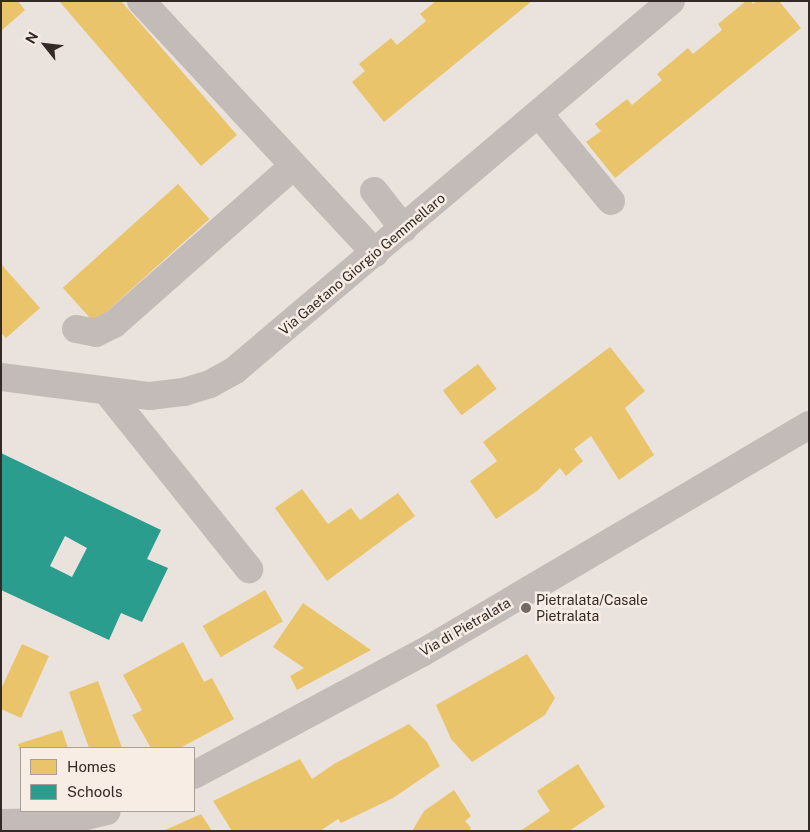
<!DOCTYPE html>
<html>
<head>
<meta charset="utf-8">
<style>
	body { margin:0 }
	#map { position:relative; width:810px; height:832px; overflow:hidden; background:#eae3dd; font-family:"Public Sans",sans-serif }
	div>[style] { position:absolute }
	.homes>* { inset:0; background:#e9c46a; transform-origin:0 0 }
	.schools>* { inset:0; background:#2a9d8f }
	.minor>* { height:28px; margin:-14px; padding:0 14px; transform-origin:14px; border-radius:14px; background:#c2bbb7 }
	.dots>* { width:14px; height:14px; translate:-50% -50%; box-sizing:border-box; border:2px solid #f7ede4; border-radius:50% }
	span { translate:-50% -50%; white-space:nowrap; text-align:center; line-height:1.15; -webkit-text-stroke:5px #f7ede4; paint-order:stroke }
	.street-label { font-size:14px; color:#332926 }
	.poi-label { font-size:14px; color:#332926 }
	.left { translate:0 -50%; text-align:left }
	.frame { position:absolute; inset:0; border:2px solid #332926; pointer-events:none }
	.legend { position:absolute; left:20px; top:747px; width:175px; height:65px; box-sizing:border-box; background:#f7ede4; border:1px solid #a99f98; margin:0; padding:6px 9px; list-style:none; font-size:15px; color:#332926 }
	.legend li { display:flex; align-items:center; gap:10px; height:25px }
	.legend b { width:25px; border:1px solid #a99f98 }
	.north { position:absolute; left:20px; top:20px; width:50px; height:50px; -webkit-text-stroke:4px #f7ede4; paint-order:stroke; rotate:299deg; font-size:14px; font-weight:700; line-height:20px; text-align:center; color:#332926 }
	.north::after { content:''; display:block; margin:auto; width:18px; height:22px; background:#332926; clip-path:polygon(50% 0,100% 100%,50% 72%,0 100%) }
</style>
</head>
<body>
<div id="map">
	<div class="homes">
		<div style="clip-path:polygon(1px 1px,18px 1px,25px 10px,1px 31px)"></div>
		<div style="clip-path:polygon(59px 1px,121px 1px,237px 135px,201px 166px)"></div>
		<div style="clip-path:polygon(436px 1px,532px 1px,384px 122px,352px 82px,365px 71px,359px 64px,391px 38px,397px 45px,426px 21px,420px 14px)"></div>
		<div style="clip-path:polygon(746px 1px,751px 1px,753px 4px,757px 1px,779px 1px,801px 28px,615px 178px,586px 142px,601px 131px,595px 124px,627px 99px,632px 105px,662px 80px,657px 74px,688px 48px,693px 54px,722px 30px,718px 24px)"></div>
		<div style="left:178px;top:184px;width:47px;height:155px;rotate:48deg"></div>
		<div style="clip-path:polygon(1px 264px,40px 308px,6px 338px,1px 333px)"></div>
		<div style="clip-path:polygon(610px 347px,645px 391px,625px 408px,654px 455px,619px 480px,591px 436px,574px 449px,583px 461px,566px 476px,560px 468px,537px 491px,496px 519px,470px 481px,497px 461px,483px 442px)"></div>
		<div style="left:478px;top:364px;width:31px;height:44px;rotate:53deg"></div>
		<div style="clip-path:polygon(302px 489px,328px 524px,351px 508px,360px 520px,398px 493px,415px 516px,327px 581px,275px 508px)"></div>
		<div style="left:265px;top:590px;width:36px;height:72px;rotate:60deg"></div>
		<div style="clip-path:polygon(303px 603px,371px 650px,297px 690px,290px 676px,304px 668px,273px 647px)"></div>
		<div style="clip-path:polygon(183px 642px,204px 682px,212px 678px,234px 719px,180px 748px,151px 748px,132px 715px,142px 710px,123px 675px)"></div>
		<div style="clip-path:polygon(22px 644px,49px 656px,21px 718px,1px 709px,1px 689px)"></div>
		<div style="clip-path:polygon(527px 654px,555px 698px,545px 715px,472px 762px,451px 739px,436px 705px)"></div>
		<div style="clip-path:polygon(98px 681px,122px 748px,89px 748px,69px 692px)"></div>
		<div style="clip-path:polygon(409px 724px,427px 742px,440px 766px,393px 798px,341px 823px,338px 819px,320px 831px,232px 831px,213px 801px,300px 759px,312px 779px,334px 764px)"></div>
		<div style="clip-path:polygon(62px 730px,68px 748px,21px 748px,21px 754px,18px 744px)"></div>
		<div style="clip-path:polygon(578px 764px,605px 807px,569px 831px,520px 831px,550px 811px,537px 791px)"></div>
		<div style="clip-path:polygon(454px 790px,471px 816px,465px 821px,471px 828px,469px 831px,412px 831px,424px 811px)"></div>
		<div style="clip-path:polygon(201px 814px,212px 831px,163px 831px)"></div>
	</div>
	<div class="schools">
		<div style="clip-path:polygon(evenodd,1px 453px,161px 530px,147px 559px,168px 568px,142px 622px,121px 613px,109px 640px,1px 590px,1px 453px,65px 536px,87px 548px,72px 577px,50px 566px,65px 536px)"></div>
	</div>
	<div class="minor">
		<div style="left:141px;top:1px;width:344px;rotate:47.1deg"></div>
		<div style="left:539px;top:114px;width:113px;rotate:50.4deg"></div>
		<div style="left:374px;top:191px;width:48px;rotate:51.7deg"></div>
		<div style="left:76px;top:329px;width:20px;rotate:11deg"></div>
		<div style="left:96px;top:333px;width:20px;rotate:-27deg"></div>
		<div style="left:114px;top:324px;width:239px;rotate:-41.4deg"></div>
		<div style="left:1px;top:377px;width:150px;rotate:7.3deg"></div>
		<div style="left:150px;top:396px;width:34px;rotate:-7deg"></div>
		<div style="left:184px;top:392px;width:27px;rotate:-17deg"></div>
		<div style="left:210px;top:384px;width:29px;rotate:-29deg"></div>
		<div style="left:235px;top:370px;width:571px;rotate:-40.24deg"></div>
		<div style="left:108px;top:393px;width:226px;rotate:51.3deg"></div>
		<div style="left:194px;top:775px;width:259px;rotate:-28.2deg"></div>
		<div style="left:422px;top:653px;width:449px;rotate:-30.5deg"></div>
		<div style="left:1px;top:823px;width:60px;rotate:-1deg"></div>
		<div style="left:61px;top:822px;width:47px;rotate:-13.4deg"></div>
	</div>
	<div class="dots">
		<div style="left:526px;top:608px;background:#736a66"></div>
	</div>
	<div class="street-label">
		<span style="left:362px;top:264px;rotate:-40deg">Via Gaetano Giorgio Gemmellaro</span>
		<span style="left:465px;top:627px;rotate:-30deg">Via di Pietralata</span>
	</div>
	<div class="poi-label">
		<span class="left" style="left:536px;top:608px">Pietralata/Casale<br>Pietralata</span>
	</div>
	<div class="frame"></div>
	<ul class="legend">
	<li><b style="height:14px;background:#e9c46a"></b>Homes</li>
	<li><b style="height:14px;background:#2a9d8f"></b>Schools</li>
	</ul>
	<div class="north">N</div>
</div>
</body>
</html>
